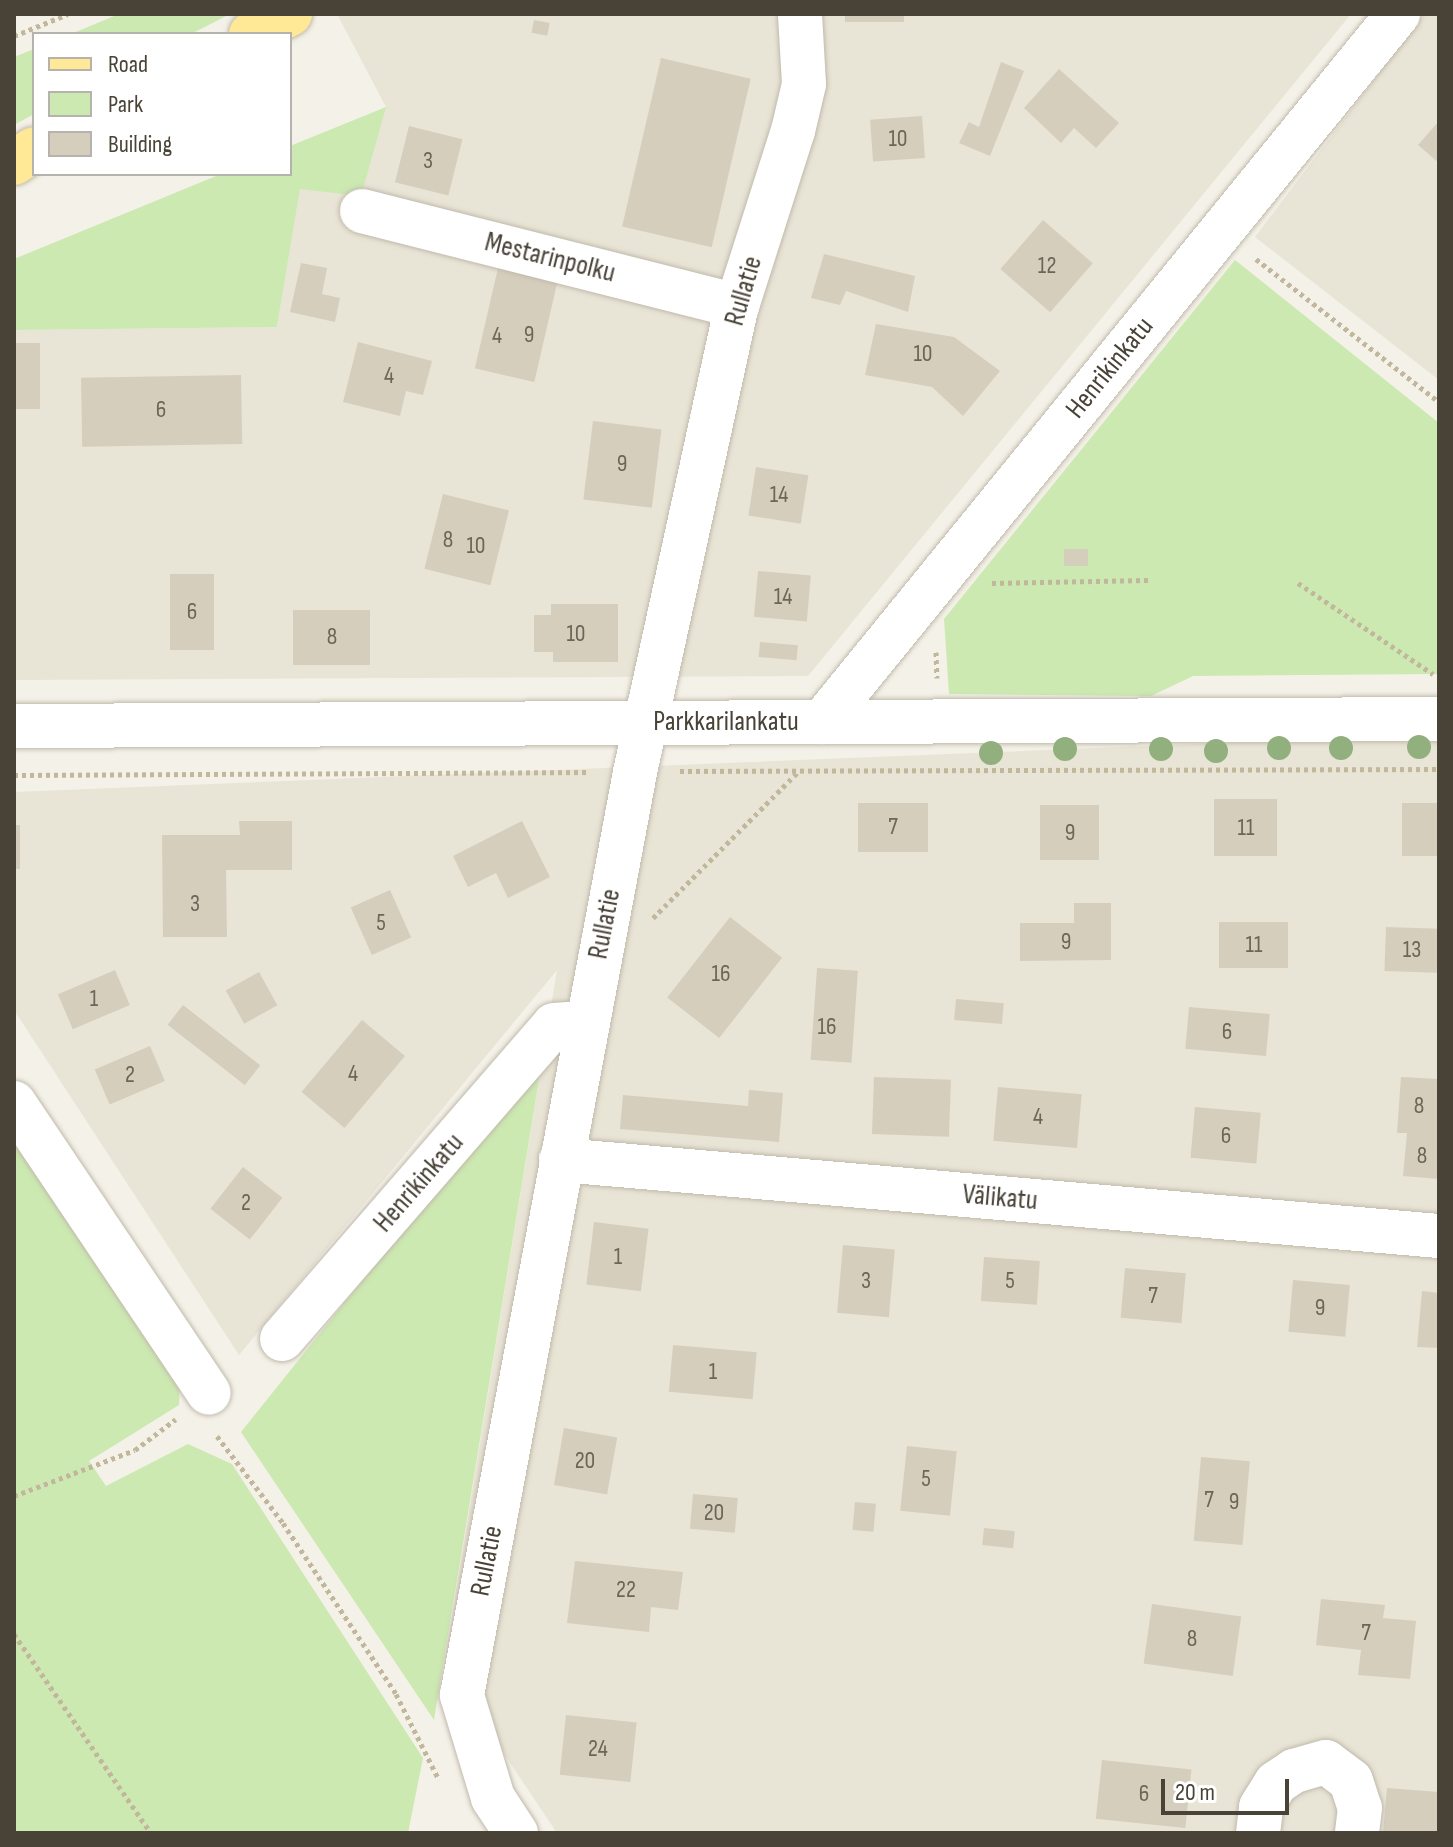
<!DOCTYPE html>
<html>
<head>
<meta charset="utf-8">
<style>
	body { margin:0 }
	#map { position:relative; width:1453px; height:1847px; overflow:hidden; background:#f4f1e8; font-family:"Sofia Sans Condensed",sans-serif }
	div>[style] { position:absolute }
	.residential>* { inset:0; background:#e8e4d6 }
	.green>* { inset:0; background:#cce9b1 }
	.building>* { inset:0; background:#d6cebd; transform-origin:0 0 }
	.path>* { height:5px; margin-top:-2.5px; transform-origin:0; background:repeating-linear-gradient(90deg,#c2b79c 0 4px,transparent 0 8px) }
	.roads { filter:drop-shadow(0 0 2px #c0baab) drop-shadow(0 0 2px #c0baab) }
	.minor>* { height:44px; margin:-22px; padding:0 22px; transform-origin:22px; border-radius:22px; background:#fff }
	.major>* { height:44px; margin:-22px; padding:0 22px; transform-origin:22px; border-radius:22px; background:#ffe997 }
	.trees>* { width:24px; height:24px; margin:-12px; border-radius:50%; background:#92b07e }
	span { translate:-50% -50%; white-space:nowrap; text-align:center; line-height:1.15; -webkit-text-stroke:6px #fff; paint-order:stroke }
	.number-label { font-size:24px; color:#6c6558 }
	.number-label span { -webkit-text-stroke-width:0 }
	.street-label { font-size:28px; color:#484237 }
	.frame { position:absolute; inset:0; border:16px solid #484237; pointer-events:none }
	.legend { position:absolute; left:32px; top:32px; width:260px; height:144px; box-sizing:border-box; background:#fff; border:2px solid #b6b3af; margin:0; padding:10px 14px; list-style:none; font-size:24px; color:#484237 }
	.legend li { display:flex; align-items:center; gap:16px; height:40px }
	.legend b { width:40px; border:2px solid #b6b3af }
	.scale { position:absolute; left:1161px; top:1779px; width:128px; height:36px; box-sizing:border-box; border:4px solid #484237; border-top:0; padding-left:10px; font-size:24px; line-height:28px; white-space:nowrap; color:#484237; -webkit-text-stroke:6px #fff; paint-order:stroke }
</style>
</head>
<body>
<div id="map">
	<div class="residential">
		<div style="clip-path:polygon(337px 14px,1351px 14px,808px 676px,14px 680px,14px 330px,277px 327px,300px 188px,386px 107px)"></div>
		<div style="clip-path:polygon(1424px 14px,1439px 14px,1439px 380px,1255px 237px)"></div>
		<div style="clip-path:polygon(1439px 734px,1439px 1833px,557px 1833px,444px 1664px,557px 970px,239px 1355px,14px 1010px,14px 792px)"></div>
	</div>
	<div class="green">
		<div style="clip-path:polygon(119px 14px,230px 14px,191px 34px,71px 34px)"></div>
		<div style="clip-path:polygon(34px 49px,34px 114px,14px 125px,14px 57px)"></div>
		<div style="clip-path:polygon(386px 107px,361px 196px,300px 189px,277px 327px,14px 330px,14px 259px,221px 174px,290px 174px,290px 146px)"></div>
		<div style="clip-path:polygon(1235px 260px,1439px 423px,1439px 674px,1193px 676px,1151px 696px,949px 694px,944px 619px)"></div>
		<div style="clip-path:polygon(543px 1055px,434px 1720px,241px 1432px)"></div>
		<div style="clip-path:polygon(14px 1138px,180px 1385px,179px 1405px,89px 1461px,106px 1486px,188px 1444px,232px 1464px,423px 1758px,408px 1833px,14px 1833px)"></div>
	</div>
	<div class="building">
		<div style="left:845px;top:14px;width:59px;height:8px"></div>
		<div style="left:534px;top:20px;width:16px;height:13px;rotate:11deg"></div>
		<div style="left:661px;top:58px;width:92px;height:173px;rotate:13deg"></div>
		<div style="clip-path:polygon(1001px 62px,1024px 71px,990px 156px,959px 143px,969px 122px,979px 127px)"></div>
		<div style="clip-path:polygon(1059px 69px,1119px 123px,1096px 148px,1074px 128px,1061px 143px,1024px 108px)"></div>
		<div style="left:922px;top:116px;width:42px;height:52px;rotate:86deg"></div>
		<div style="clip-path:polygon(1439px 121px,1439px 163px,1418px 145px)"></div>
		<div style="left:409px;top:126px;width:55px;height:58px;rotate:14deg"></div>
		<div style="left:1043px;top:220px;width:66px;height:65px;rotate:41deg"></div>
		<div style="clip-path:polygon(824px 254px,915px 276px,908px 312px,846px 291px,840px 305px,811px 298px)"></div>
		<div style="clip-path:polygon(301px 263px,327px 268px,322px 294px,340px 298px,335px 322px,290px 312px)"></div>
		<div style="left:498px;top:268px;width:61px;height:103px;rotate:13deg"></div>
		<div style="clip-path:polygon(876px 324px,954px 337px,1000px 371px,963px 416px,932px 387px,865px 375px)"></div>
		<div style="clip-path:polygon(358px 342px,432px 361px,423px 395px,406px 391px,400px 416px,343px 402px)"></div>
		<div style="left:14px;top:343px;width:26px;height:66px"></div>
		<div style="left:241px;top:375px;width:69px;height:160px;rotate:89deg"></div>
		<div style="left:593px;top:421px;width:69px;height:79px;rotate:7deg"></div>
		<div style="left:756px;top:467px;width:53px;height:49px;rotate:9deg"></div>
		<div style="left:443px;top:494px;width:68px;height:77px;rotate:14deg"></div>
		<div style="left:1064px;top:549px;width:24px;height:17px"></div>
		<div style="left:758px;top:571px;width:53px;height:46px;rotate:5deg"></div>
		<div style="left:170px;top:574px;width:44px;height:76px"></div>
		<div style="clip-path:polygon(551px 604px,618px 604px,618px 662px,553px 662px,553px 652px,534px 652px,534px 615px,551px 615px)"></div>
		<div style="left:293px;top:610px;width:77px;height:55px"></div>
		<div style="left:760px;top:642px;width:38px;height:15px;rotate:5deg"></div>
		<div style="left:1214px;top:799px;width:63px;height:57px"></div>
		<div style="left:858px;top:803px;width:70px;height:49px"></div>
		<div style="left:1439px;top:803px;width:53px;height:37px;rotate:90deg"></div>
		<div style="left:1040px;top:805px;width:59px;height:55px"></div>
		<div style="clip-path:polygon(239px 821px,292px 821px,292px 870px,226px 870px,227px 937px,163px 937px,162px 835px,240px 835px)"></div>
		<div style="clip-path:polygon(522px 821px,550px 877px,508px 898px,496px 873px,468px 887px,453px 856px)"></div>
		<div style="left:14px;top:825px;width:6px;height:44px"></div>
		<div style="left:390px;top:890px;width:52px;height:43px;rotate:66deg"></div>
		<div style="clip-path:polygon(1074px 903px,1111px 903px,1111px 960px,1020px 961px,1020px 923px,1074px 923px)"></div>
		<div style="left:730px;top:917px;width:66px;height:102px;rotate:38deg"></div>
		<div style="left:1219px;top:922px;width:69px;height:46px"></div>
		<div style="left:1386px;top:927px;width:53px;height:44px;rotate:2deg"></div>
		<div style="left:817px;top:968px;width:41px;height:92px;rotate:4deg"></div>
		<div style="left:115px;top:970px;width:38px;height:62px;rotate:67deg"></div>
		<div style="left:259px;top:972px;width:38px;height:38px;rotate:61deg"></div>
		<div style="left:956px;top:999px;width:48px;height:21px;rotate:5deg"></div>
		<div style="left:183px;top:1005px;width:98px;height:25px;rotate:38deg"></div>
		<div style="left:1189px;top:1007px;width:81px;height:42px;rotate:5deg"></div>
		<div style="left:362px;top:1020px;width:56px;height:94px;rotate:40deg"></div>
		<div style="left:150px;top:1046px;width:38px;height:60px;rotate:67deg"></div>
		<div style="left:874px;top:1077px;width:77px;height:57px;rotate:2deg"></div>
		<div style="clip-path:polygon(1401px 1077px,1439px 1079px,1439px 1179px,1403px 1176px,1407px 1133px,1397px 1133px)"></div>
		<div style="left:998px;top:1087px;width:84px;height:54px;rotate:5deg"></div>
		<div style="clip-path:polygon(749px 1090px,783px 1093px,779px 1142px,620px 1129px,623px 1095px,748px 1106px)"></div>
		<div style="left:1195px;top:1107px;width:66px;height:51px;rotate:5deg"></div>
		<div style="left:243px;top:1167px;width:50px;height:53px;rotate:38deg"></div>
		<div style="left:594px;top:1222px;width:55px;height:63px;rotate:7deg"></div>
		<div style="left:843px;top:1245px;width:52px;height:68px;rotate:5deg"></div>
		<div style="left:984px;top:1257px;width:56px;height:44px;rotate:4deg"></div>
		<div style="left:1125px;top:1268px;width:61px;height:50px;rotate:5deg"></div>
		<div style="left:1293px;top:1280px;width:57px;height:52px;rotate:5deg"></div>
		<div style="clip-path:polygon(1422px 1291px,1439px 1293px,1439px 1348px,1417px 1347px)"></div>
		<div style="left:673px;top:1345px;width:84px;height:47px;rotate:5deg"></div>
		<div style="left:564px;top:1428px;width:54px;height:58px;rotate:10deg"></div>
		<div style="left:907px;top:1446px;width:50px;height:65px;rotate:6deg"></div>
		<div style="left:1201px;top:1457px;width:49px;height:84px;rotate:5deg"></div>
		<div style="left:693px;top:1494px;width:45px;height:35px;rotate:5deg"></div>
		<div style="left:855px;top:1502px;width:21px;height:28px;rotate:5deg"></div>
		<div style="left:984px;top:1528px;width:31px;height:17px;rotate:6deg"></div>
		<div style="clip-path:polygon(575px 1561px,683px 1572px,678px 1610px,651px 1607px,649px 1632px,567px 1623px)"></div>
		<div style="clip-path:polygon(1321px 1599px,1385px 1605px,1383px 1618px,1416px 1621px,1410px 1679px,1358px 1675px,1361px 1650px,1316px 1645px)"></div>
		<div style="left:1152px;top:1604px;width:90px;height:60px;rotate:8deg"></div>
		<div style="left:566px;top:1715px;width:71px;height:60px;rotate:6deg"></div>
		<div style="left:1102px;top:1760px;width:90px;height:59px;rotate:6deg"></div>
		<div style="clip-path:polygon(1387px 1788px,1439px 1792px,1439px 1833px,1383px 1833px)"></div>
	</div>
	<div class="path">
		<div style="left:14px;top:36px;width:58px;rotate:-22.2deg"></div>
		<div style="left:1256px;top:259px;width:232px;rotate:38deg"></div>
		<div style="left:992px;top:583px;width:156px;rotate:-1.1deg"></div>
		<div style="left:1298px;top:583px;width:163px;rotate:34deg"></div>
		<div style="left:936px;top:652px;width:26px;rotate:88deg"></div>
		<div style="left:680px;top:771px;width:759px;rotate:-0.15deg"></div>
		<div style="left:14px;top:775px;width:576px;rotate:-0.3deg"></div>
		<div style="left:653px;top:918px;width:206px;rotate:-45.2deg"></div>
		<div style="left:217px;top:1436px;width:109px;rotate:52.8deg"></div>
		<div style="left:283px;top:1523px;width:205px;rotate:56.5deg"></div>
		<div style="left:396px;top:1694px;width:96px;rotate:63.4deg"></div>
		<div style="left:14px;top:1496px;width:129px;rotate:-20.8deg"></div>
		<div style="left:135px;top:1450px;width:51px;rotate:-37.1deg"></div>
		<div style="left:14px;top:1634px;width:242px;rotate:55.5deg"></div>
	</div>
	<div class="roads">
		<div class="minor">
			<div style="left:362px;top:211px;width:387px;rotate:14.2deg"></div>
			<div style="left:822px;top:722px;width:913px;rotate:-50.87deg"></div>
			<div style="left:14px;top:726px;width:1425px;rotate:-0.28deg"></div>
			<div style="left:14px;top:1103px;width:349px;rotate:56.1deg"></div>
			<div style="left:561px;top:1160px;width:881px;rotate:4.95deg"></div>
			<div style="left:282px;top:1339px;width:415px;rotate:-49.1deg"></div>
			<div style="left:554px;top:1025px;width:32px;rotate:-4deg"></div>
			<div style="left:516px;top:1833px;width:42px;rotate:-123.3deg"></div>
			<div style="left:493px;top:1798px;width:108px;rotate:-106.8deg"></div>
			<div style="left:462px;top:1695px;width:939px;rotate:-79.38deg"></div>
			<div style="left:635px;top:772px;width:477px;rotate:-77.7deg"></div>
			<div style="left:737px;top:306px;width:184px;rotate:-72.3deg"></div>
			<div style="left:793px;top:131px;width:48px;rotate:-76.8deg"></div>
			<div style="left:804px;top:84px;width:70px;rotate:-93.3deg"></div>
			<div style="left:1258px;top:1833px;width:26px;rotate:-83deg"></div>
			<div style="left:1261px;top:1807px;width:28px;rotate:-58deg"></div>
			<div style="left:1276px;top:1783px;width:22px;rotate:-34deg"></div>
			<div style="left:1294px;top:1771px;width:33px;rotate:-16deg"></div>
			<div style="left:1326px;top:1762px;width:31px;rotate:37deg"></div>
			<div style="left:1351px;top:1781px;width:28px;rotate:72deg"></div>
			<div style="left:1360px;top:1808px;width:25px;rotate:97deg"></div>
		</div>
		<div class="major">
			<div style="left:251px;top:34px;width:44px;rotate:-27.1deg"></div>
			<div style="left:14px;top:163px;width:24px;rotate:-35deg"></div>
		</div>
	</div>
	<div class="trees">
		<div style="left:1419px;top:747px"></div>
		<div style="left:1279px;top:748px"></div>
		<div style="left:1341px;top:748px"></div>
		<div style="left:1065px;top:749px"></div>
		<div style="left:1161px;top:749px"></div>
		<div style="left:1216px;top:751px"></div>
		<div style="left:991px;top:753px"></div>
	</div>
	<div class="number-label">
		<span style="left:898px;top:139px">10</span>
		<span style="left:428px;top:161px">3</span>
		<span style="left:1047px;top:266px">12</span>
		<span style="left:529px;top:335px">9</span>
		<span style="left:497px;top:336px">4</span>
		<span style="left:923px;top:354px">10</span>
		<span style="left:389px;top:376px">4</span>
		<span style="left:161px;top:410px">6</span>
		<span style="left:622px;top:464px">9</span>
		<span style="left:779px;top:495px">14</span>
		<span style="left:448px;top:540px">8</span>
		<span style="left:476px;top:546px">10</span>
		<span style="left:783px;top:597px">14</span>
		<span style="left:192px;top:612px">6</span>
		<span style="left:576px;top:634px">10</span>
		<span style="left:332px;top:637px">8</span>
		<span style="left:893px;top:827px">7</span>
		<span style="left:1246px;top:828px">11</span>
		<span style="left:1070px;top:833px">9</span>
		<span style="left:195px;top:904px">3</span>
		<span style="left:381px;top:923px">5</span>
		<span style="left:1066px;top:942px">9</span>
		<span style="left:1254px;top:945px">11</span>
		<span style="left:1412px;top:950px">13</span>
		<span style="left:721px;top:974px">16</span>
		<span style="left:94px;top:999px">1</span>
		<span style="left:827px;top:1027px">16</span>
		<span style="left:1227px;top:1032px">6</span>
		<span style="left:353px;top:1074px">4</span>
		<span style="left:130px;top:1075px">2</span>
		<span style="left:1419px;top:1106px">8</span>
		<span style="left:1038px;top:1117px">4</span>
		<span style="left:1226px;top:1136px">6</span>
		<span style="left:1422px;top:1156px">8</span>
		<span style="left:246px;top:1203px">2</span>
		<span style="left:618px;top:1257px">1</span>
		<span style="left:866px;top:1281px">3</span>
		<span style="left:1010px;top:1281px">5</span>
		<span style="left:1153px;top:1296px">7</span>
		<span style="left:1320px;top:1308px">9</span>
		<span style="left:713px;top:1372px">1</span>
		<span style="left:585px;top:1461px">20</span>
		<span style="left:926px;top:1479px">5</span>
		<span style="left:1209px;top:1500px">7</span>
		<span style="left:1234px;top:1502px">9</span>
		<span style="left:714px;top:1513px">20</span>
		<span style="left:626px;top:1590px">22</span>
		<span style="left:1366px;top:1633px">7</span>
		<span style="left:1192px;top:1639px">8</span>
		<span style="left:598px;top:1749px">24</span>
		<span style="left:1144px;top:1794px">6</span>
	</div>
	<div class="street-label">
		<span style="left:550px;top:258px;rotate:14deg">Mestarinpolku</span>
		<span style="left:744px;top:291px;rotate:-74deg">Rullatie</span>
		<span style="left:1110px;top:368px;rotate:-51deg">Henrikinkatu</span>
		<span style="left:726px;top:722px">Parkkarilankatu</span>
		<span style="left:605px;top:924px;rotate:-79deg">Rullatie</span>
		<span style="left:419px;top:1183px;rotate:-49deg">Henrikinkatu</span>
		<span style="left:1000px;top:1198px;rotate:5deg">Välikatu</span>
		<span style="left:487px;top:1561px;rotate:-79deg">Rullatie</span>
	</div>
	<div class="frame"></div>
	<ul class="legend">
	<li><b style="height:10px;background:#ffe997"></b>Road</li>
	<li><b style="height:22px;background:#cce9b1"></b>Park</li>
	<li><b style="height:22px;background:#d6cebd"></b>Building</li>
	</ul>
	<div class="scale">20 m</div>
</div>
</body>
</html>
